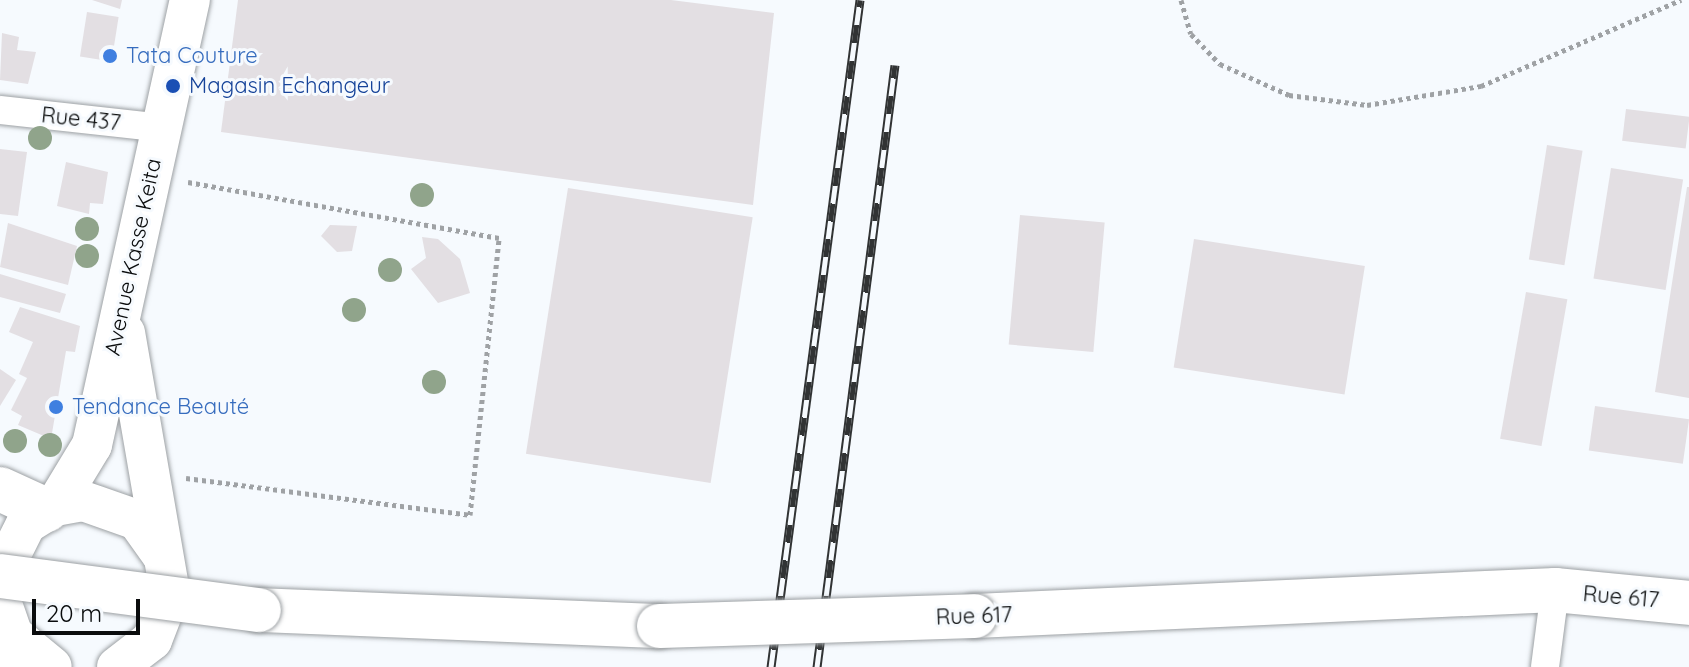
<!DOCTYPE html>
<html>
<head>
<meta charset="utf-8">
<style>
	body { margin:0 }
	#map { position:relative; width:1689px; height:667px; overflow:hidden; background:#f6fafe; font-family:Quicksand,sans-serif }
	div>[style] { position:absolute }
	.building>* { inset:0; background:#e3dfe3; transform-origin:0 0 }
	.path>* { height:5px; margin-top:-2.5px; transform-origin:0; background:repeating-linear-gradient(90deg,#9fa2a5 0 4px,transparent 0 8px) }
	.roads { filter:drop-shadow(0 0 2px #9da1a4) drop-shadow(0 0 2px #9da1a4) }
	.minor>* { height:28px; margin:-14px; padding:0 14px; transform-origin:14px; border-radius:14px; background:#fff }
	.secondary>* { height:40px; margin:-20px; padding:0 20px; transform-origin:20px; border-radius:20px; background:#fff }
	.trunk>* { height:44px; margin:-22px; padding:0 22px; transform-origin:22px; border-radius:22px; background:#fff }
	.rail>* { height:9px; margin-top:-4.5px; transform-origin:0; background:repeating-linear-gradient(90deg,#f6fafe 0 18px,#313334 0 36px); box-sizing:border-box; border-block:2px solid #313334 }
	.bridges { filter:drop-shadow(0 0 2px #9da1a4) drop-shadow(0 0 2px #9da1a4) }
	.trunk-bridge>* { height:44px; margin:-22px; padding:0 22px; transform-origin:22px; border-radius:22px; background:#fff }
	.trees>* { width:24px; height:24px; margin:-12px; border-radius:50%; background:#90a48b }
	.dots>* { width:22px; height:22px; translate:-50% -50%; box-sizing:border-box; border:4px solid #f6fafe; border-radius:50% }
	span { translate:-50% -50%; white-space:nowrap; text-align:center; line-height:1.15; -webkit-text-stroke:6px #f6fafe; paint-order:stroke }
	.shop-label { font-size:22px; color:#366cbe }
	.left { translate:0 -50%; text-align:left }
	.transit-label { font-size:22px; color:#164399 }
	.street-label { font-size:22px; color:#0a0c0d }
	.scale { position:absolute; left:32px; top:599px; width:108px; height:36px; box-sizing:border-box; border:4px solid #0a0c0d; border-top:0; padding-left:10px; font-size:24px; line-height:28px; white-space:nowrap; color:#0a0c0d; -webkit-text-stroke:6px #f6fafe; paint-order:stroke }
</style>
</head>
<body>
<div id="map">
	<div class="building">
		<div style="clip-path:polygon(92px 0,122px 0,120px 9px)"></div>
		<div style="clip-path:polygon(238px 0,671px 0,774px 13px,753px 205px,221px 132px)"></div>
		<div style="left:87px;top:12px;width:32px;height:45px;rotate:9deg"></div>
		<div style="clip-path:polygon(2px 33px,19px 37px,17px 50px,36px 52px,28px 84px,0 80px)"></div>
		<div style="left:1626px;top:109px;width:64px;height:32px;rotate:7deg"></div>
		<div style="left:1547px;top:145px;width:36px;height:116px;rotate:9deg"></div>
		<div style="clip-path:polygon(0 149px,27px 152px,18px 216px,0 214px)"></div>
		<div style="clip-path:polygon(66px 162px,108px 172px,103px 204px,90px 203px,89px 214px,57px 206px)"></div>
		<div style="left:1611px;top:168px;width:73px;height:112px;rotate:9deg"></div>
		<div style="clip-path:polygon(1687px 187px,1689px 187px,1689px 398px,1655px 392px)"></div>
		<div style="left:568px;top:188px;width:187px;height:269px;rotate:9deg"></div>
		<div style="left:1020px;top:215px;width:85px;height:130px;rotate:5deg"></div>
		<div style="clip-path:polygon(8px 223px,77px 246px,68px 285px,0 267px)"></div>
		<div style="clip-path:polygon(330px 225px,357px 226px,352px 251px,337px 252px,321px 236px)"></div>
		<div style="clip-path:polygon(422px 237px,438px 239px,460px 259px,470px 293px,438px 303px,411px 269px,426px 258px)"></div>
		<div style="left:1194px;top:239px;width:173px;height:130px;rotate:9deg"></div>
		<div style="clip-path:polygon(0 274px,66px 294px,60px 313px,0 297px)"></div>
		<div style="left:1526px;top:292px;width:42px;height:149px;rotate:10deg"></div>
		<div style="clip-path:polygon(20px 307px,80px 326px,75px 352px,66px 351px,51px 439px,18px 425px,22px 416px,11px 410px,27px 378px,19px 374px,33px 342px,9px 332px)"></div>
		<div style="clip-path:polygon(0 369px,16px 380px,0 406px)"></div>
		<div style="left:1595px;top:406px;width:95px;height:45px;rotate:8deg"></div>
	</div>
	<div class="path">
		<div style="left:1181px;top:0;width:35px;rotate:74deg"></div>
		<div style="left:1191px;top:34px;width:42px;rotate:46deg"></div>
		<div style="left:1220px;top:64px;width:76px;rotate:24.2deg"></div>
		<div style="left:1289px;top:95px;width:79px;rotate:7.3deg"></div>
		<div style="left:1367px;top:105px;width:116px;rotate:-9.5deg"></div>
		<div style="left:1481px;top:86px;width:218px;rotate:-23.3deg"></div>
		<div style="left:186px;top:478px;width:286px;rotate:7.4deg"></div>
		<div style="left:470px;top:515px;width:279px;rotate:-84deg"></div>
		<div style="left:499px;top:238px;width:316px;rotate:-169.8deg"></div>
	</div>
	<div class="roads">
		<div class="minor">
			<div style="left:0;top:110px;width:163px;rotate:6.3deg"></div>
			<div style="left:1545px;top:667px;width:78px;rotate:-82.6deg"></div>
		</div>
		<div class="secondary">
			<div style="left:55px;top:506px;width:71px;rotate:-58.8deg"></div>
			<div style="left:92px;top:445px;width:456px;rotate:-77.6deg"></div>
			<div style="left:0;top:576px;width:58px;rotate:-63.4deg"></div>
			<div style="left:26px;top:524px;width:34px;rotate:-32deg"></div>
			<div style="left:55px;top:506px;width:28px;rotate:-10deg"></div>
			<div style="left:83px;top:501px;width:57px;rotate:19.4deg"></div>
			<div style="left:137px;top:520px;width:43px;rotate:54.5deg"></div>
			<div style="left:0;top:598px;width:39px;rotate:71deg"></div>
			<div style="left:13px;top:635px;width:50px;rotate:39.4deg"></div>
			<div style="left:117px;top:667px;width:44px;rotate:-37.6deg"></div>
			<div style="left:152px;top:640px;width:50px;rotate:-69deg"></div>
			<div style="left:170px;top:593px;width:264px;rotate:-99.8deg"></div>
		</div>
		<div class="trunk">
			<div style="left:0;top:489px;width:51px;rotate:24.5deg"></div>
			<div style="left:259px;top:610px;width:400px;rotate:2.3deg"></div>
			<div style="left:975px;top:616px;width:581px;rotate:-2.57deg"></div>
			<div style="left:1555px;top:590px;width:135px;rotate:5.5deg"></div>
			<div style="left:0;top:660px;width:30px;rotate:-14deg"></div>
		</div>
	</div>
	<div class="rail">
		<div style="left:771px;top:667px;width:673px;rotate:-82.4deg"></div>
		<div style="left:817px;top:667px;width:607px;rotate:-82.62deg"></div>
	</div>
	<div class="bridges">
		<div class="trunk-bridge">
			<div style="left:0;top:576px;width:261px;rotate:7.5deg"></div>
			<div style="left:659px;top:626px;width:316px;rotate:-1.8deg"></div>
		</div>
	</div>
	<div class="trees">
		<div style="left:40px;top:138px"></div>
		<div style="left:422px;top:195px"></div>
		<div style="left:87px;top:229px"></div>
		<div style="left:87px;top:256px"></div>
		<div style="left:390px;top:270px"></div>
		<div style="left:354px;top:310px"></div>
		<div style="left:434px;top:382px"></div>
		<div style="left:15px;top:441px"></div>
		<div style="left:50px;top:445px"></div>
	</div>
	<div class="dots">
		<div style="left:110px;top:56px;background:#3f7fe0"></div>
		<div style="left:173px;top:86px;background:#1a4fb4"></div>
		<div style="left:56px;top:407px;background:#3f7fe0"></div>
	</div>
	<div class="shop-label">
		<span class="left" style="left:126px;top:56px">Tata Couture</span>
		<span class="left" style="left:72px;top:407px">Tendance Beauté</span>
	</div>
	<div class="transit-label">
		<span class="left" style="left:189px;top:86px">Magasin Echangeur</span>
	</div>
	<div class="street-label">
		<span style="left:81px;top:119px;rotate:6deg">Rue 437</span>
		<span style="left:133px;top:257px;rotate:-78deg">Avenue Kasse Keita</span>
		<span style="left:1621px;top:597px;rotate:5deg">Rue 617</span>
		<span style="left:974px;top:616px;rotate:-2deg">Rue 617</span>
	</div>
	<div class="scale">20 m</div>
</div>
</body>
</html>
